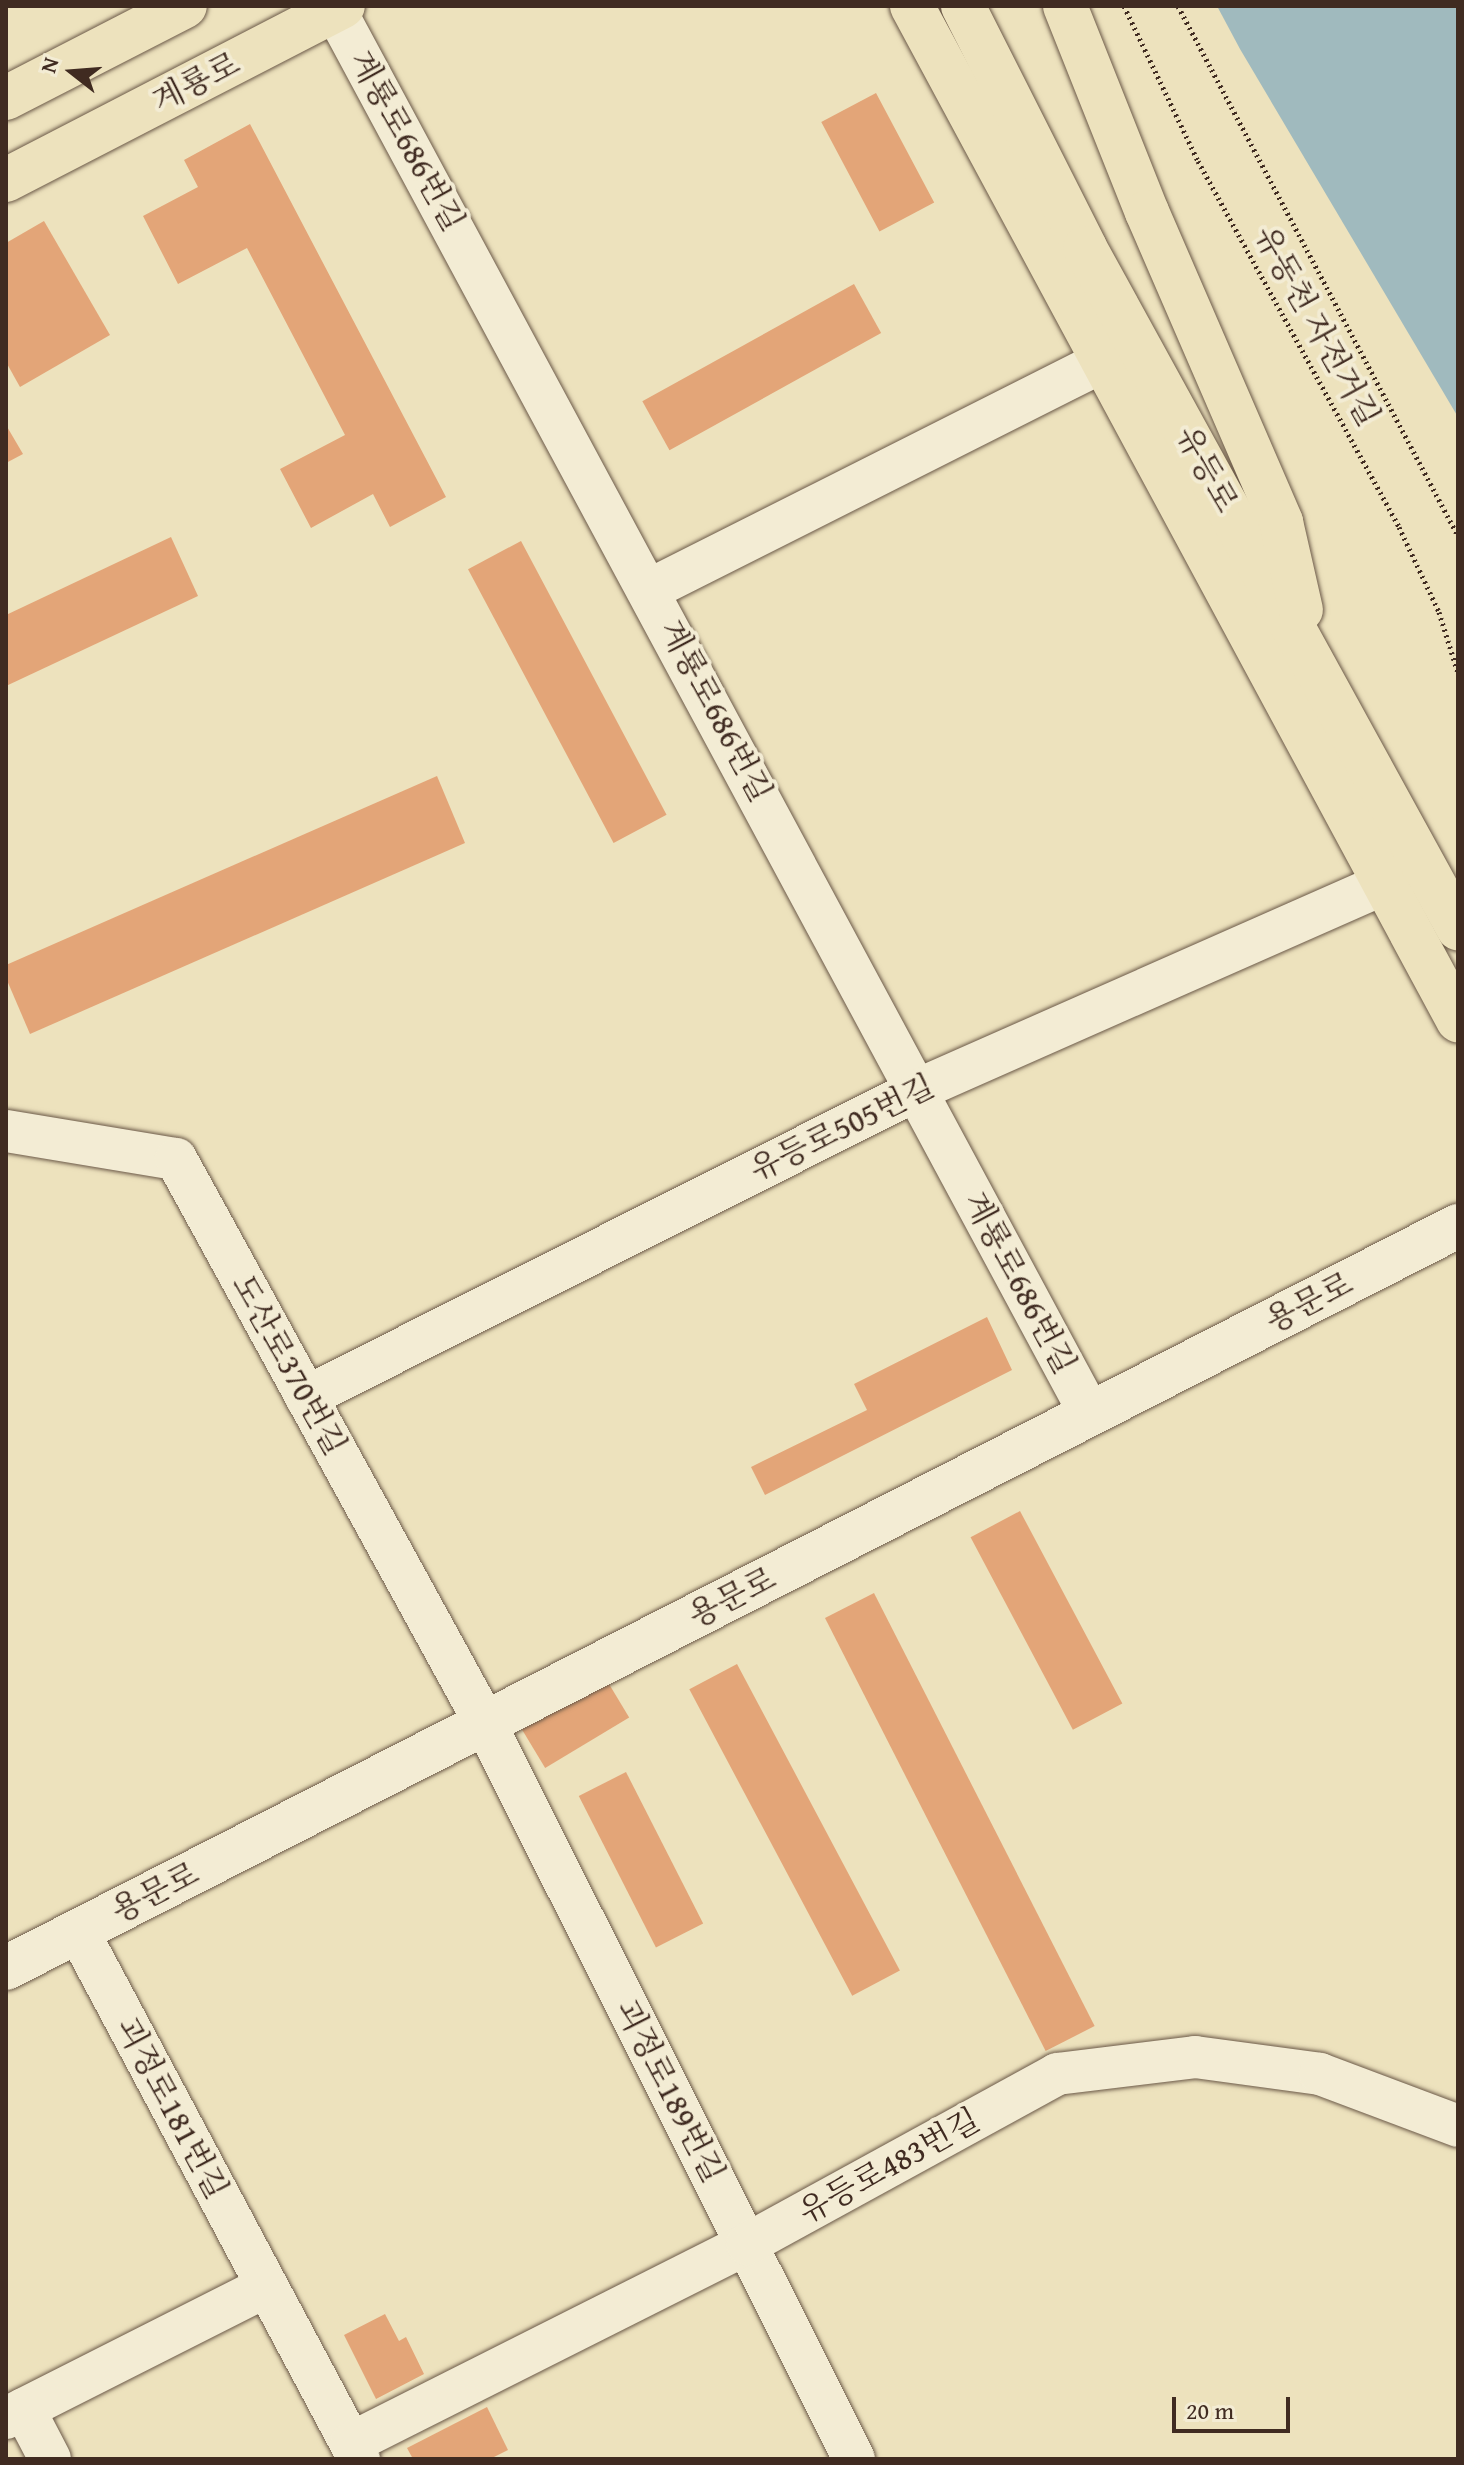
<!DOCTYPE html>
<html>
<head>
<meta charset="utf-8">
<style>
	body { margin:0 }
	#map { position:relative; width:1464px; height:2465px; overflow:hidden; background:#ede2bd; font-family:"Gentium Book Plus","Noto Serif KR",serif }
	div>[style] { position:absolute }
	.water>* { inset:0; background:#a0babe }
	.building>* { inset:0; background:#e3a578; transform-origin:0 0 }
	.path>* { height:5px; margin-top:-2.5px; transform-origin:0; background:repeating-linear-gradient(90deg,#402b21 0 2px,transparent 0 6px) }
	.roads { filter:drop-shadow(0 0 2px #6b5948) drop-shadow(0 0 2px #6b5948) }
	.street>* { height:42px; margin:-21px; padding:0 21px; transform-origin:21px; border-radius:21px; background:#f3ecd4 }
	.secondary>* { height:44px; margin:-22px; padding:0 22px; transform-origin:22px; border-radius:22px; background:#f3ecd4 }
	.primary>* { height:44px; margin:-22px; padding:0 22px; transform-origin:22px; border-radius:22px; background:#ede2bd }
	span { translate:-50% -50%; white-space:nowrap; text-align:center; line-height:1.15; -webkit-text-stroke:8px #f3ecd4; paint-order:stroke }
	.street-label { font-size:32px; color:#402b21 }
	.frame { position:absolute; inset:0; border:8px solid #402b21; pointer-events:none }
	.north { position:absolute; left:32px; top:32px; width:80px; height:80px; -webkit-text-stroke:6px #f3ecd4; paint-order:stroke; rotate:287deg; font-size:22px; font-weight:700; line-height:32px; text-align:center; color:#402b21 }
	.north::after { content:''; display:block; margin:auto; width:28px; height:36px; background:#402b21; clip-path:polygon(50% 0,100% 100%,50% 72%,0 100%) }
	.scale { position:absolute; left:1172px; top:2397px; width:118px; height:36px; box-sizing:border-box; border:4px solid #402b21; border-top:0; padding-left:10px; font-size:24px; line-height:28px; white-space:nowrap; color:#402b21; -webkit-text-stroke:6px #f3ecd4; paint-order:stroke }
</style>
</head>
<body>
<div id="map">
	<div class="water">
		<div style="clip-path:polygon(1217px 6px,1458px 6px,1458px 417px,1240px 49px)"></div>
	</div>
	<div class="building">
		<div style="left:876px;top:93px;width:124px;height:62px;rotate:62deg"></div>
		<div style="clip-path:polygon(250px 124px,446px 497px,390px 527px,373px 494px,311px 528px,280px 469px,345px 435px,247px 248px,178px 284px,143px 216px,198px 187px,184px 160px)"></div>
		<div style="clip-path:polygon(44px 221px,110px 335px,20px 387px,6px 362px,6px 243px)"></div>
		<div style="left:854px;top:284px;width:56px;height:242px;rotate:61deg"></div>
		<div style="clip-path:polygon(6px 425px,23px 454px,6px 463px)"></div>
		<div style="clip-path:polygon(171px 537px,198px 596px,6px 686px,6px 615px)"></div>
		<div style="left:521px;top:541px;width:310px;height:60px;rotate:62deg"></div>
		<div style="clip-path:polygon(437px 776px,465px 843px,30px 1034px,6px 978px,6px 965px)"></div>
		<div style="clip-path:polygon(987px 1317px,1012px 1370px,765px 1495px,751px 1467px,867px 1410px,854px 1384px)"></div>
		<div style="left:1020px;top:1511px;width:218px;height:56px;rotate:62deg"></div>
		<div style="left:874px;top:1593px;width:486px;height:55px;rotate:63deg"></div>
		<div style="left:737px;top:1664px;width:347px;height:54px;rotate:62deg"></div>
		<div style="left:606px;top:1679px;width:45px;height:98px;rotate:59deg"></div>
		<div style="left:626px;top:1772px;width:170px;height:53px;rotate:63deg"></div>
		<div style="clip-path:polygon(385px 2314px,399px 2341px,406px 2337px,424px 2374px,376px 2399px,344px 2335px)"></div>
		<div style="clip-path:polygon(487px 2407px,508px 2450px,490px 2459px,413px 2459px,407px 2448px)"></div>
	</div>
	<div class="path">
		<div style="left:1124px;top:6px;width:172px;rotate:64.5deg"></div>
		<div style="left:1198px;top:161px;width:418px;rotate:61.2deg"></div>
		<div style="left:1399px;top:527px;width:94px;rotate:64.8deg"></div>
		<div style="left:1439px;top:612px;width:64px;rotate:72.7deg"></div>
		<div style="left:1178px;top:6px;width:599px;rotate:62.15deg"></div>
	</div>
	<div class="roads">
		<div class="street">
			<div style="left:335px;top:10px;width:1594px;rotate:61.73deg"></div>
			<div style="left:651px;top:589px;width:505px;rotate:-26.72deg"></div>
			<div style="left:6px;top:1131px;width:172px;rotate:9.4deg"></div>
			<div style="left:176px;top:1159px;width:643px;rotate:61.28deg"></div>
			<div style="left:485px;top:1723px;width:823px;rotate:63.37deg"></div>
			<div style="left:306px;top:1397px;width:684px;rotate:-26.68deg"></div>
			<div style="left:917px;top:1090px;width:515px;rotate:-23.83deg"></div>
			<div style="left:78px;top:1931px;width:598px;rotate:61.98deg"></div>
			<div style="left:24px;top:2409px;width:56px;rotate:62.5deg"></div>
			<div style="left:6px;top:2418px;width:292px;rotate:-26.8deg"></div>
			<div style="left:351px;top:2443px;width:443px;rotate:-26.7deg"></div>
			<div style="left:747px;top:2244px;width:354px;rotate:-28.7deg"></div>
			<div style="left:1057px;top:2074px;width:139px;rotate:-7deg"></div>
			<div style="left:1195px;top:2057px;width:126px;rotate:7.7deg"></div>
			<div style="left:1320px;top:2074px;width:147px;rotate:20.6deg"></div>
		</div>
		<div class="secondary">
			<div style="left:6px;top:1968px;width:1631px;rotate:-27.07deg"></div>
		</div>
		<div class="primary">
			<div style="left:912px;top:6px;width:1152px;rotate:61.7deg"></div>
			<div style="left:963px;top:6px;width:271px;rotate:63.2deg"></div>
			<div style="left:1085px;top:248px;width:776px;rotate:61.25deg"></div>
			<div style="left:1065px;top:6px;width:222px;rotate:68.3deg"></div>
			<div style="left:1147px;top:212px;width:338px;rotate:66.6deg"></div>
			<div style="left:1281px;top:522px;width:90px;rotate:77.2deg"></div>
			<div style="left:6px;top:98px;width:201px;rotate:-27.2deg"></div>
			<div style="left:6px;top:180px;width:379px;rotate:-27.3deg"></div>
		</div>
	</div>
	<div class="street-label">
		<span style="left:196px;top:82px;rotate:-27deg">계룡로</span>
		<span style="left:407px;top:141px;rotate:61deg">계룡로686번길</span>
		<span style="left:1317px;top:326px;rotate:61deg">유동천 자전거길</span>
		<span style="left:1207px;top:469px;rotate:61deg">유등로</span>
		<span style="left:716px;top:711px;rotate:62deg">계룡로686번길</span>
		<span style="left:842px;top:1128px;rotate:-26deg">유등로505번길</span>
		<span style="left:1020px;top:1283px;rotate:62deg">계룡로686번길</span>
		<span style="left:1309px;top:1302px;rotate:-27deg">용문로</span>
		<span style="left:289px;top:1365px;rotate:61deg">도산로370번길</span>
		<span style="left:732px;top:1597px;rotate:-27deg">용문로</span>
		<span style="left:155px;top:1892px;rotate:-27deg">용문로</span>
		<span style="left:670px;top:2091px;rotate:63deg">괴정로189번길</span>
		<span style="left:172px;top:2108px;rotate:62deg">괴정로181번길</span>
		<span style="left:889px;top:2166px;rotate:-29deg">유등로483번길</span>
	</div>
	<div class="frame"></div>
	<div class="north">N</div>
	<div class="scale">20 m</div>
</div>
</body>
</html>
